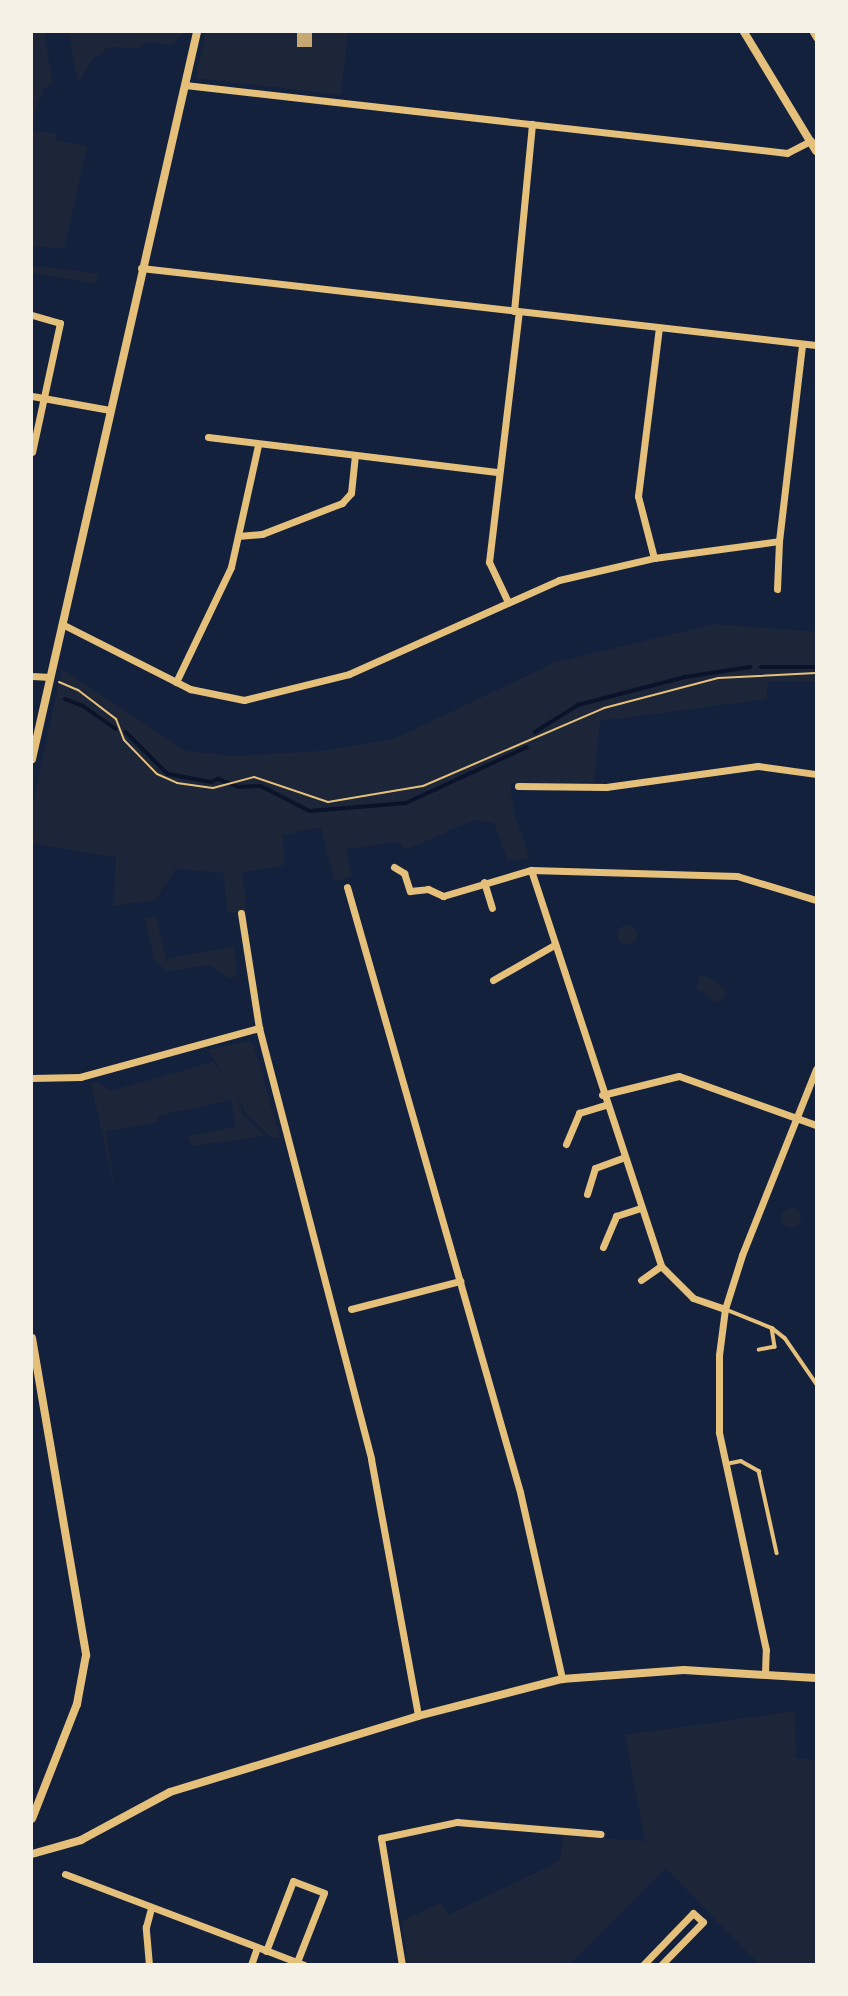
<!DOCTYPE html>
<html>
<head>
<meta charset="utf-8">
<style>
	body { margin:0 }
	#map { position:relative; width:848px; height:1996px; overflow:hidden; background:#14213d; font-family:Cabin,sans-serif }
	div>[style] { position:absolute }
	.green>* { inset:0; background:#1d2539 }
	.round { border-radius:50% }
	.stream>* { height:3.5px; margin:-1.75px; padding:0 1.75px; transform-origin:1.75px; border-radius:1.75px; background:#0b132b }
	.building>* { inset:0; background:#c6a872; transform-origin:0 0 }
	.path>* { height:2px; margin:-1px; padding:0 1px; transform-origin:1px; border-radius:1px; background:#e5c07b }
	.service>* { height:3.5px; margin:-1.75px; padding:0 1.75px; transform-origin:1.75px; border-radius:1.75px; background:#e5c07b }
	.minor>* { height:7px; margin:-3.5px; padding:0 3.5px; transform-origin:3.5px; border-radius:3.5px; background:#e5c07b }
	.tertiary>* { height:8px; margin:-4px; padding:0 4px; transform-origin:4px; border-radius:4px; background:#e5c07b }
	span { translate:-50% -50%; white-space:nowrap; text-align:center; line-height:1.15; -webkit-text-stroke:7px #f6f1e7; paint-order:stroke }
	.frame { position:absolute; inset:0; border:33px solid #f6f1e7; pointer-events:none }
</style>
</head>
<body>
<div id="map">
	<div class="green">
		<div style="clip-path:polygon(32px 32px,44px 32px,53px 84px,44px 88px,32px 120px)"></div>
		<div style="clip-path:polygon(69px 32px,183px 32px,173px 45px,145px 42px,139px 48px,109px 47px,91px 61px,78px 83px)"></div>
		<div style="clip-path:polygon(206px 32px,348px 32px,341px 95px,196px 78px)"></div>
		<div style="clip-path:polygon(32px 131px,57px 133px,56px 141px,87px 146px,64px 249px,32px 246px)"></div>
		<div style="clip-path:polygon(32px 266px,54px 268px,99px 274px,96px 284px,32px 273px)"></div>
		<div style="clip-path:polygon(715px 624px,816px 632px,816px 681px,768px 682px,767px 699px,600px 721px,594px 782px,510px 783px,514px 813px,530px 859px,507px 860px,494px 823px,474px 820px,405px 850px,398px 842px,345px 849px,352px 876px,335px 881px,320px 827px,283px 835px,285px 865px,242px 872px,247px 910px,228px 914px,223px 873px,176px 869px,155px 900px,113px 906px,116px 858px,32px 843px,32px 808px,62px 669px,186px 751px,233px 756px,323px 751px,394px 739px,556px 662px)"></div>
		<div style="clip-path:polygon(156px 916px,166px 959px,234px 946px,237px 977px,228px 978px,211px 965px,167px 971px,155px 961px,145px 919px)"></div>
		<div class="round" style="left:617px;top:925px;width:20px;height:20px"></div>
		<div style="clip-path:polygon(701px 974px,725px 988px,724px 998px,714px 1002px,696px 988px)"></div>
		<div style="clip-path:polygon(249px 1041px,254px 1046px,280px 1137px,272px 1138px,246px 1113px,238px 1098px,243px 1115px,265px 1136px,192px 1146px,187px 1136px,236px 1127px,231px 1100px,157px 1116px,158px 1122px,106px 1131px,116px 1196px,91px 1083px,97px 1081px,110px 1091px,213px 1062px,223px 1074px,208px 1050px)"></div>
		<div class="round" style="left:781px;top:1208px;width:20px;height:20px"></div>
		<div style="clip-path:polygon(795px 1711px,796px 1758px,816px 1760px,816px 1964px,759px 1964px,665px 1868px,570px 1964px,407px 1964px,402px 1921px,442px 1902px,448px 1915px,560px 1861px,563px 1836px,645px 1841px,625px 1735px)"></div>
	</div>
	<div class="stream">
		<div style="left:761px;top:667px;width:55px"></div>
		<div style="left:65px;top:699px;width:19px;rotate:21deg"></div>
		<div style="left:83px;top:706px;width:40px;rotate:34.9deg"></div>
		<div style="left:126px;top:732px;width:59px;rotate:45deg"></div>
		<div style="left:168px;top:774px;width:44px;rotate:10.5deg"></div>
		<div style="left:211px;top:782px;width:8px;rotate:-23deg"></div>
		<div style="left:218px;top:779px;width:22px;rotate:21deg"></div>
		<div style="left:239px;top:787px;width:22px;rotate:-3deg"></div>
		<div style="left:261px;top:786px;width:55px;rotate:27deg"></div>
		<div style="left:310px;top:811px;width:96px;rotate:-4.8deg"></div>
		<div style="left:406px;top:803px;width:133px;rotate:-24.8deg"></div>
		<div style="left:535px;top:732px;width:51px;rotate:-32.1deg"></div>
		<div style="left:578px;top:705px;width:111px;rotate:-14.7deg"></div>
		<div style="left:685px;top:677px;width:66px;rotate:-8.7deg"></div>
	</div>
	<div class="building">
		<div style="left:297px;top:32px;width:15px;height:15px"></div>
	</div>
	<div class="path">
		<div style="left:59px;top:682px;width:21px;rotate:23deg"></div>
		<div style="left:78px;top:690px;width:48px;rotate:37.3deg"></div>
		<div style="left:116px;top:719px;width:22px;rotate:69deg"></div>
		<div style="left:124px;top:740px;width:47px;rotate:45.9deg"></div>
		<div style="left:157px;top:774px;width:22px;rotate:24deg"></div>
		<div style="left:177px;top:783px;width:36px;rotate:8deg"></div>
		<div style="left:213px;top:788px;width:42px;rotate:-15deg"></div>
		<div style="left:254px;top:777px;width:78px;rotate:18.7deg"></div>
		<div style="left:328px;top:802px;width:96px;rotate:-9.6deg"></div>
		<div style="left:423px;top:786px;width:197px;rotate:-23.3deg"></div>
		<div style="left:604px;top:708px;width:118px;rotate:-14.7deg"></div>
		<div style="left:718px;top:678px;width:98px;rotate:-2.9deg"></div>
	</div>
	<div class="service">
		<div style="left:725px;top:1309px;width:51px;rotate:22deg"></div>
		<div style="left:772px;top:1328px;width:19px;rotate:81deg"></div>
		<div style="left:775px;top:1347px;width:16px;rotate:169deg"></div>
		<div style="left:772px;top:1328px;width:16px;rotate:38deg"></div>
		<div style="left:785px;top:1338px;width:55px;rotate:55.4deg"></div>
		<div style="left:726px;top:1464px;width:15px;rotate:-11deg"></div>
		<div style="left:741px;top:1461px;width:21px;rotate:29deg"></div>
		<div style="left:759px;top:1471px;width:84px;rotate:77.6deg"></div>
	</div>
	<div class="minor">
		<div style="left:813px;top:32px;width:6px;rotate:59deg"></div>
		<div style="left:185px;top:85px;width:606px;rotate:6.44deg"></div>
		<div style="left:787px;top:153px;width:27px;rotate:-27deg"></div>
		<div style="left:141px;top:268px;width:679px;rotate:6.51deg"></div>
		<div style="left:514px;top:311px;width:188px;rotate:-84.5deg"></div>
		<div style="left:32px;top:315px;width:29px;rotate:16deg"></div>
		<div style="left:60px;top:323px;width:132px;rotate:102.2deg"></div>
		<div style="left:32px;top:396px;width:79px;rotate:10.2deg"></div>
		<div style="left:208px;top:437px;width:293px;rotate:6.9deg"></div>
		<div style="left:238px;top:536px;width:24px;rotate:-5deg"></div>
		<div style="left:262px;top:534px;width:86px;rotate:-21.2deg"></div>
		<div style="left:342px;top:503px;width:13px;rotate:-48deg"></div>
		<div style="left:351px;top:493px;width:37px;rotate:-84deg"></div>
		<div style="left:654px;top:558px;width:64px;rotate:-104.5deg"></div>
		<div style="left:638px;top:496px;width:169px;rotate:-82.9deg"></div>
		<div style="left:777px;top:589px;width:48px;rotate:-87.6deg"></div>
		<div style="left:507px;top:600px;width:42px;rotate:-115.3deg"></div>
		<div style="left:489px;top:562px;width:252px;rotate:-83.2deg"></div>
		<div style="left:62px;top:624px;width:144px;rotate:26.9deg"></div>
		<div style="left:190px;top:689px;width:55px;rotate:11.5deg"></div>
		<div style="left:244px;top:700px;width:108px;rotate:-13.9deg"></div>
		<div style="left:349px;top:674px;width:230px;rotate:-24.1deg"></div>
		<div style="left:559px;top:580px;width:98px;rotate:-13deg"></div>
		<div style="left:654px;top:558px;width:126px;rotate:-7.7deg"></div>
		<div style="left:779px;top:541px;width:198px;rotate:-83.3deg"></div>
		<div style="left:32px;top:676px;width:18px;rotate:3deg"></div>
		<div style="left:176px;top:682px;width:127px;rotate:-64.4deg"></div>
		<div style="left:231px;top:567px;width:125px;rotate:-77.5deg"></div>
		<div style="left:518px;top:786px;width:88px;rotate:0.7deg"></div>
		<div style="left:606px;top:787px;width:153px;rotate:-7.9deg"></div>
		<div style="left:758px;top:766px;width:59px;rotate:7.9deg"></div>
		<div style="left:394px;top:867px;width:12px;rotate:31deg"></div>
		<div style="left:404px;top:873px;width:19px;rotate:72deg"></div>
		<div style="left:410px;top:891px;width:18px;rotate:-6deg"></div>
		<div style="left:428px;top:889px;width:17px;rotate:25deg"></div>
		<div style="left:443px;top:896px;width:92px;rotate:-16.5deg"></div>
		<div style="left:531px;top:870px;width:417px;rotate:71.8deg"></div>
		<div style="left:661px;top:1266px;width:45px;rotate:45deg"></div>
		<div style="left:693px;top:1298px;width:34px;rotate:19deg"></div>
		<div style="left:531px;top:870px;width:206px;rotate:1.7deg"></div>
		<div style="left:737px;top:876px;width:83px;rotate:16.9deg"></div>
		<div style="left:484px;top:882px;width:27px;rotate:73deg"></div>
		<div style="left:347px;top:887px;width:629px;rotate:74.04deg"></div>
		<div style="left:520px;top:1492px;width:192px;rotate:77.3deg"></div>
		<div style="left:241px;top:913px;width:116px;rotate:81.1deg"></div>
		<div style="left:259px;top:1028px;width:445px;rotate:75.4deg"></div>
		<div style="left:371px;top:1459px;width:261px;rotate:79.6deg"></div>
		<div style="left:493px;top:980px;width:70px;rotate:-29.8deg"></div>
		<div style="left:32px;top:1078px;width:48px;rotate:-1.2deg"></div>
		<div style="left:80px;top:1077px;width:186px;rotate:-15.3deg"></div>
		<div style="left:602px;top:1095px;width:79px;rotate:-13.9deg"></div>
		<div style="left:679px;top:1076px;width:145px;rotate:19.7deg"></div>
		<div style="left:566px;top:1144px;width:34px;rotate:-67deg"></div>
		<div style="left:579px;top:1113px;width:27px;rotate:-17deg"></div>
		<div style="left:587px;top:1194px;width:27px;rotate:-73deg"></div>
		<div style="left:595px;top:1168px;width:29px;rotate:-20deg"></div>
		<div style="left:603px;top:1247px;width:34px;rotate:-67deg"></div>
		<div style="left:616px;top:1216px;width:25px;rotate:-18deg"></div>
		<div style="left:641px;top:1280px;width:24px;rotate:-35deg"></div>
		<div style="left:351px;top:1309px;width:113px;rotate:-14.4deg"></div>
		<div style="left:765px;top:1673px;width:23px;rotate:-88deg"></div>
		<div style="left:766px;top:1650px;width:223px;rotate:-102.2deg"></div>
		<div style="left:719px;top:1432px;width:77px;rotate:-90deg"></div>
		<div style="left:719px;top:1355px;width:46px;rotate:-82.6deg"></div>
		<div style="left:725px;top:1309px;width:57px;rotate:-72.5deg"></div>
		<div style="left:742px;top:1255px;width:200px;rotate:-68.3deg"></div>
		<div style="left:65px;top:1874px;width:256px;rotate:20.8deg"></div>
		<div style="left:266px;top:1951px;width:75px;rotate:-68.9deg"></div>
		<div style="left:293px;top:1881px;width:33px;rotate:21deg"></div>
		<div style="left:324px;top:1893px;width:74px;rotate:111.4deg"></div>
		<div style="left:149px;top:1965px;width:38px;rotate:-95deg"></div>
		<div style="left:146px;top:1927px;width:20px;rotate:-75deg"></div>
		<div style="left:251px;top:1965px;width:18px;rotate:-71deg"></div>
		<div style="left:402px;top:1965px;width:129px;rotate:-99.4deg"></div>
		<div style="left:381px;top:1838px;width:78px;rotate:-11.9deg"></div>
		<div style="left:457px;top:1822px;width:144px;rotate:4.8deg"></div>
		<div style="left:643px;top:1965px;width:72px;rotate:-46.1deg"></div>
		<div style="left:693px;top:1913px;width:13px;rotate:42deg"></div>
		<div style="left:703px;top:1922px;width:60px;rotate:134.3deg"></div>
	</div>
	<div class="tertiary">
		<div style="left:744px;top:32px;width:139px;rotate:58.8deg"></div>
		<div style="left:32px;top:759px;width:745px;rotate:-77.21deg"></div>
		<div style="left:32px;top:1338px;width:322px;rotate:80.3deg"></div>
		<div style="left:86px;top:1655px;width:50px;rotate:100.4deg"></div>
		<div style="left:77px;top:1704px;width:123px;rotate:111.4deg"></div>
		<div style="left:32px;top:1854px;width:51px;rotate:-15.9deg"></div>
		<div style="left:81px;top:1840px;width:101px;rotate:-28.3deg"></div>
		<div style="left:170px;top:1792px;width:259px;rotate:-17deg"></div>
		<div style="left:418px;top:1716px;width:149px;rotate:-14.4deg"></div>
		<div style="left:562px;top:1679px;width:122px;rotate:-4.2deg"></div>
		<div style="left:684px;top:1670px;width:132px;rotate:3.5deg"></div>
	</div>
	<div class="frame"></div>
</div>
</body>
</html>
